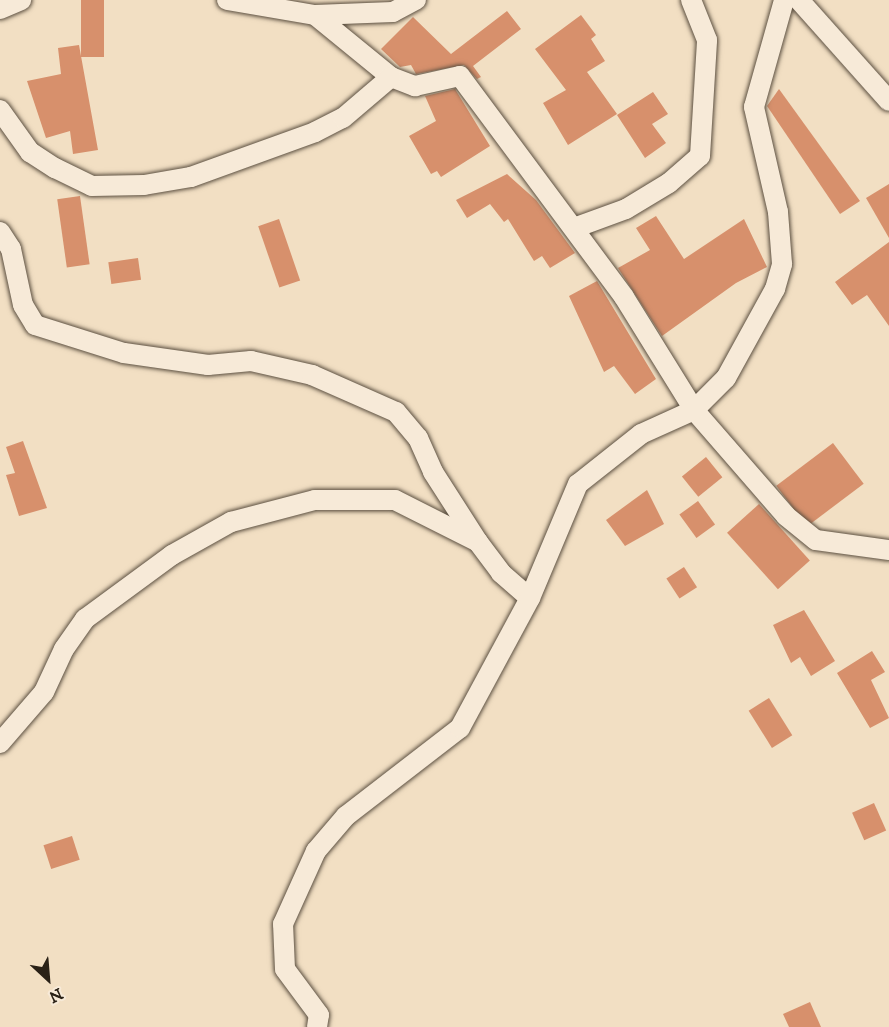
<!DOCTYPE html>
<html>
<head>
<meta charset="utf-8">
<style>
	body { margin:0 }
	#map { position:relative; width:889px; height:1027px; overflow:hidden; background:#f2dfc3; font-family:"IM FELL DW Pica",serif }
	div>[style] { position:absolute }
	.building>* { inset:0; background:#d7906c; transform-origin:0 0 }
	.roads { filter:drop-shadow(0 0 2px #5c5041) drop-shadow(0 0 2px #5c5041) }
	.street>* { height:20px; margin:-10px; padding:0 10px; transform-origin:10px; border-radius:10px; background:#f7ead8 }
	span { translate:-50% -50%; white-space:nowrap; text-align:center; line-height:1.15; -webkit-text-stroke:4.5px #f7ead8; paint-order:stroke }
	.north { position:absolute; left:18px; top:949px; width:60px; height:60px; -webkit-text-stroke:4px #f7ead8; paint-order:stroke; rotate:154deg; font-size:16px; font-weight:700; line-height:24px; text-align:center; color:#2a2116 }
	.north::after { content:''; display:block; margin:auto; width:21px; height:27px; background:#2a2116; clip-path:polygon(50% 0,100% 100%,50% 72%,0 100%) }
</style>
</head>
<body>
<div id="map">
	<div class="building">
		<div style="left:81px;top:0;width:23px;height:57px"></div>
		<div style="clip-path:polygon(507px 11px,521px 29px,473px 66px,481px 77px,477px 79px,464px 65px,416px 74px,411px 65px,400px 67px,381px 49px,413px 17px,451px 54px)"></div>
		<div style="clip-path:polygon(581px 15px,596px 35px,591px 39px,605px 61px,587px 72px,617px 114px,568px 145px,543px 103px,566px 90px,535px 49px)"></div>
		<div style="clip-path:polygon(79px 45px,98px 150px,73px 154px,70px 131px,46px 138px,27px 81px,61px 74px,58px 48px)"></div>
		<div style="clip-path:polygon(455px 89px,490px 146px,441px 177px,437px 171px,431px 174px,409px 136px,436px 121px,425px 96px)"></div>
		<div style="clip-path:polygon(779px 89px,860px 201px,840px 214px,767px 106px)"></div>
		<div style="clip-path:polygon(653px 92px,668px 114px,652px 124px,666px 143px,645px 158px,617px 115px)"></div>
		<div style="clip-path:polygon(507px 174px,536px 200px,575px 253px,550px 268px,542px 256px,534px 261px,508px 219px,504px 222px,490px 204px,467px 218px,456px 200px)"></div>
		<div style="clip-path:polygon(889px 184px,889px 238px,866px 198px)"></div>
		<div style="left:80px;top:196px;width:69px;height:23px;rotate:82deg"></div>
		<div style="clip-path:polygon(656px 216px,684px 259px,744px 219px,767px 267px,736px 283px,662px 336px,618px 268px,650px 250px,636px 228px)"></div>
		<div style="left:279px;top:219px;width:65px;height:22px;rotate:71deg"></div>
		<div style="clip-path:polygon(889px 242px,889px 326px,867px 295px,852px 305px,835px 282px)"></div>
		<div style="left:138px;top:258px;width:22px;height:30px;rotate:82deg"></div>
		<div style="clip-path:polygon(597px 281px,656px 379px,635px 394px,614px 366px,604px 372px,569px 296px)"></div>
		<div style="clip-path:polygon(23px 441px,47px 508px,19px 516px,6px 475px,15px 473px,6px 447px)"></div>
		<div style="left:833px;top:443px;width:51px;height:71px;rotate:53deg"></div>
		<div style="left:706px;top:457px;width:26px;height:31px;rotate:51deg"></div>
		<div style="clip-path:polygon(647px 490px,664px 524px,625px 546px,606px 520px)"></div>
		<div style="left:698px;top:501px;width:29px;height:23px;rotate:54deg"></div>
		<div style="left:759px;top:504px;width:76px;height:43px;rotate:48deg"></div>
		<div style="left:684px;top:567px;width:24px;height:21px;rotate:57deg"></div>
		<div style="clip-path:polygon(804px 610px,835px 661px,811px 676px,800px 657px,791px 663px,773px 625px)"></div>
		<div style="clip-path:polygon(872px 651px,885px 672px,871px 680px,889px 718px,870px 728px,837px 673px)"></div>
		<div style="left:769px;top:698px;width:44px;height:24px;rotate:58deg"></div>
		<div style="left:874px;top:803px;width:30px;height:24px;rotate:66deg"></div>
		<div style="left:72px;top:836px;width:25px;height:30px;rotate:72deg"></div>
		<div style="clip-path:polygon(810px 1002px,821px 1027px,789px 1027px,783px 1014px)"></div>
	</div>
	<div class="roads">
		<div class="street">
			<div style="left:227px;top:0;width:89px;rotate:9.7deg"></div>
			<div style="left:315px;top:15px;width:78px;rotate:-2.2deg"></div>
			<div style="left:393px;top:12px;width:26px;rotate:-28deg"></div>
			<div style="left:799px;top:0;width:135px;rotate:48.3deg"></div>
			<div style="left:0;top:9px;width:23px;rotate:-23deg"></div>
			<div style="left:315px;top:15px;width:98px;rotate:39.2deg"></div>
			<div style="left:391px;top:77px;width:26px;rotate:21deg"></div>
			<div style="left:415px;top:86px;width:46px;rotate:-12.5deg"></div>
			<div style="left:460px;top:76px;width:275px;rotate:53.4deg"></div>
			<div style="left:624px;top:297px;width:133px;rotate:58.2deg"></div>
			<div style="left:694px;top:410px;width:140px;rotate:49deg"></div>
			<div style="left:786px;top:516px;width:38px;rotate:39deg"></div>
			<div style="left:816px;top:540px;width:74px;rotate:7.8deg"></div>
			<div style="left:0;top:110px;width:52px;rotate:54.5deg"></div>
			<div style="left:30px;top:152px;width:30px;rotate:33deg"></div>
			<div style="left:55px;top:168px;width:41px;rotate:25.9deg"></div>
			<div style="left:92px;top:186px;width:52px;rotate:-1.1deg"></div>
			<div style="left:144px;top:185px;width:48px;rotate:-9.7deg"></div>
			<div style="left:191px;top:177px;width:132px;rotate:-19.9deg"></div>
			<div style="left:315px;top:132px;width:31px;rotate:-27deg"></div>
			<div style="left:343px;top:118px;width:63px;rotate:-40.5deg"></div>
			<div style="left:574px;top:228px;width:55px;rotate:-20.1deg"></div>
			<div style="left:626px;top:209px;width:50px;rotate:-31.2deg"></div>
			<div style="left:669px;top:183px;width:41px;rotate:-41.1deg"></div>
			<div style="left:700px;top:156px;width:116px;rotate:-86.5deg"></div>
			<div style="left:707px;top:40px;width:43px;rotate:-111.8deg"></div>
			<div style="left:0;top:232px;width:20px;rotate:57deg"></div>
			<div style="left:11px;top:249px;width:57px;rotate:77.9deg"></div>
			<div style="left:23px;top:305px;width:23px;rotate:59deg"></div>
			<div style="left:35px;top:325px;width:93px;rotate:17.5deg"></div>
			<div style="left:124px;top:353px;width:85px;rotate:8.1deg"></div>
			<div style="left:208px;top:365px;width:43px;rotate:-5.3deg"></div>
			<div style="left:251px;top:361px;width:63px;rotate:12.9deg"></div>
			<div style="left:312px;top:375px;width:92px;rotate:23.8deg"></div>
			<div style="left:396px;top:412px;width:34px;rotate:50deg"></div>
			<div style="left:418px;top:438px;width:37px;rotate:66deg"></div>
			<div style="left:433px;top:472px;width:83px;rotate:57.3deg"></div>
			<div style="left:478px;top:542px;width:39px;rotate:53deg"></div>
			<div style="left:501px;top:573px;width:38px;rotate:41deg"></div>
			<div style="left:0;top:743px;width:67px;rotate:-49.2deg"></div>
			<div style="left:44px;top:692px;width:47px;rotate:-65.1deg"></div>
			<div style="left:64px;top:649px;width:37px;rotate:-55deg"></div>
			<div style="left:85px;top:619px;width:108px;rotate:-36.3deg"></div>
			<div style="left:172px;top:555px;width:68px;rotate:-29.2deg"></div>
			<div style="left:231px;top:522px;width:87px;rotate:-14.7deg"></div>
			<div style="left:315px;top:500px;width:80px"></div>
			<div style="left:395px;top:500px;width:93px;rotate:26.8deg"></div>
			<div style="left:317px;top:1027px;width:12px;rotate:-81deg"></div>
			<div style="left:319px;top:1015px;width:57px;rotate:-126.5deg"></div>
			<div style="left:285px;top:969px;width:45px;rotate:-92.5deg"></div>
			<div style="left:283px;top:924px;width:80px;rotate:-65.7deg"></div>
			<div style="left:316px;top:851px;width:46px;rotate:-49.4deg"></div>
			<div style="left:346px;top:816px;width:144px;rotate:-37.7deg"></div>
			<div style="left:460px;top:728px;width:148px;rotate:-61.7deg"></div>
			<div style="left:530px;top:598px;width:124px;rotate:-67.2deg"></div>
			<div style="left:578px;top:484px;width:80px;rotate:-38.4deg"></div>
			<div style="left:641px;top:434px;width:58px;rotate:-24.4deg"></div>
			<div style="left:694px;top:410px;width:45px;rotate:-45deg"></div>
			<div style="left:726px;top:378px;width:102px;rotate:-61.2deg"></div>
			<div style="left:775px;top:289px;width:26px;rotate:-74deg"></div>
			<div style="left:782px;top:264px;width:52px;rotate:-94.4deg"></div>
			<div style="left:778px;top:212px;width:108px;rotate:-102.9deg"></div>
			<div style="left:754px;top:107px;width:111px;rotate:-74.3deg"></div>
		</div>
	</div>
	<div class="north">N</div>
</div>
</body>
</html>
